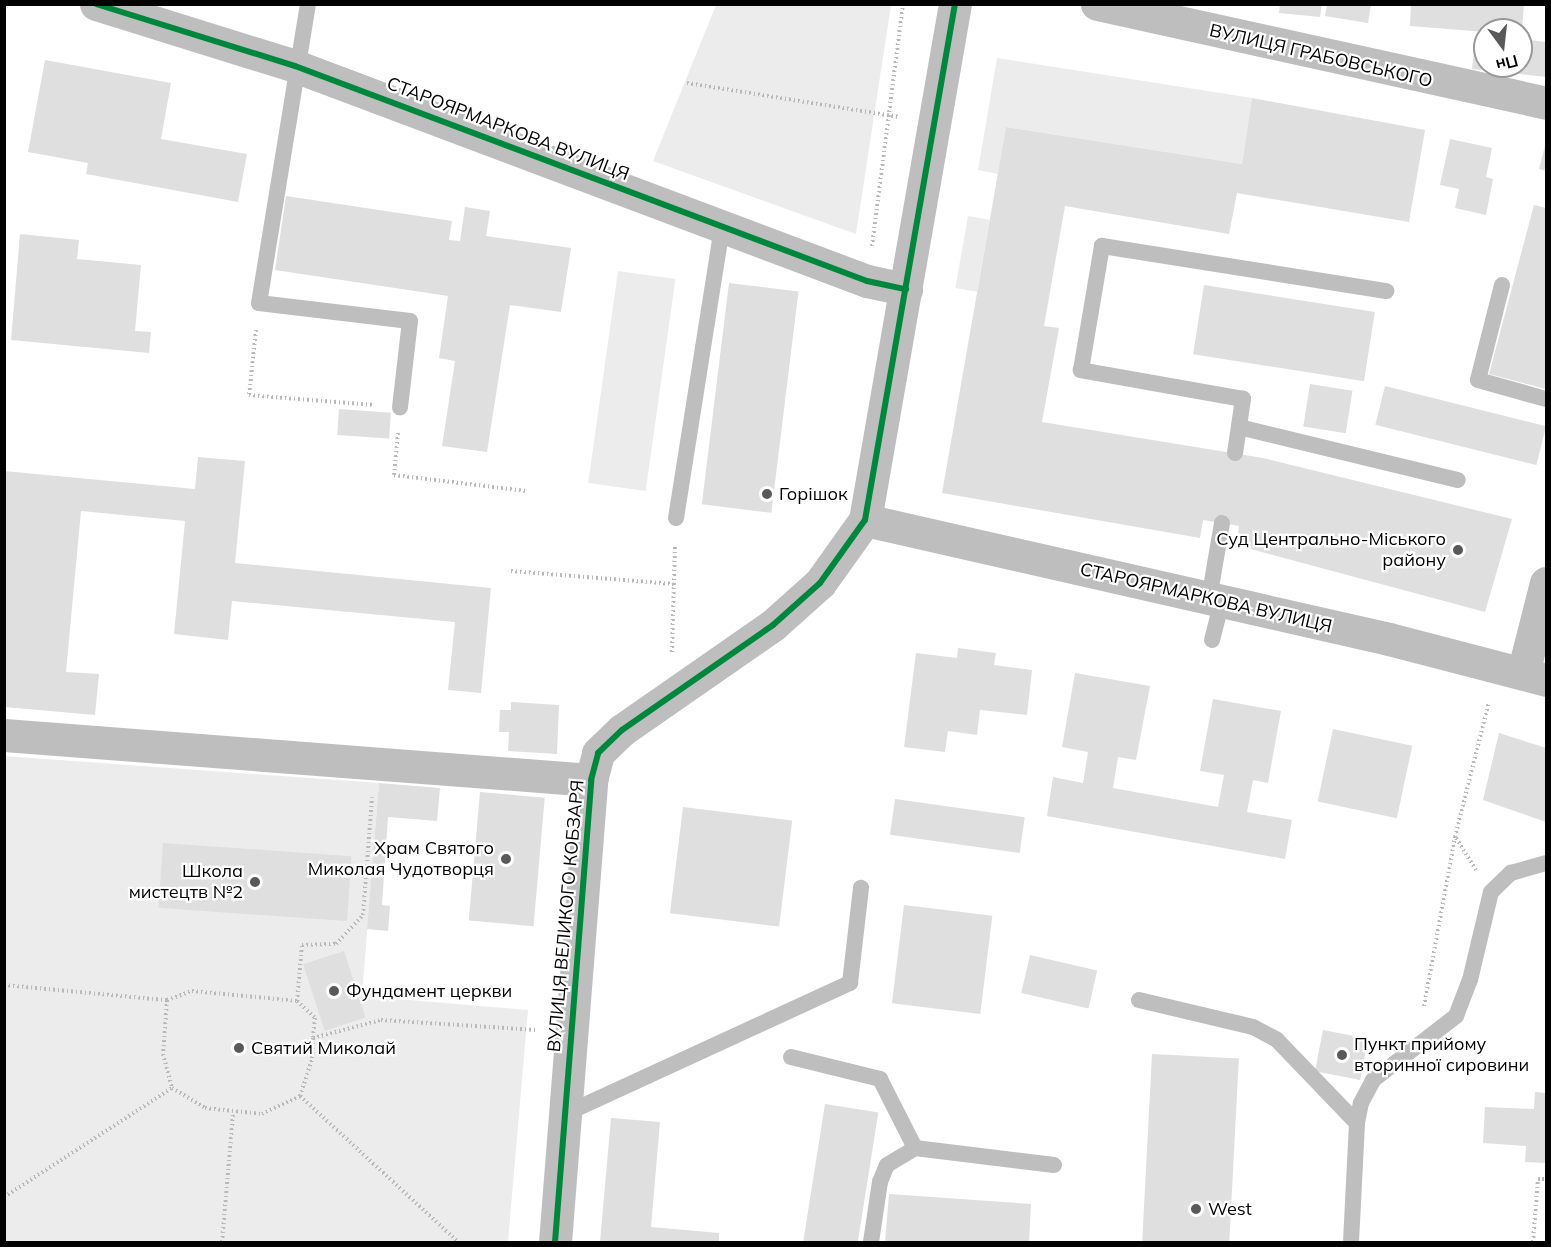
<!DOCTYPE html>
<html>
<head>
<meta charset="utf-8">
<style>
	body { margin:0 }
	#map { position:relative; width:1551px; height:1247px; overflow:hidden; background:#fff; font-family:Mulish,sans-serif }
	div>[style] { position:absolute }
	.green>* { inset:0; background:#ececec; transform-origin:0 0 }
	.building>* { inset:0; background:#dfdfdf; transform-origin:0 0 }
	.path>* { height:4px; margin-top:-2px; transform-origin:0; background:repeating-linear-gradient(90deg,#b9b9b9 0 1.5px,transparent 0 4.5px) }
	.lane>* { height:16px; margin:-8px; padding:0 8px; transform-origin:8px; border-radius:8px; background:#bebebe }
	.street>* { height:33px; margin:-16.5px; padding:0 16.5px; transform-origin:16.5px; border-radius:16.5px; background:#bebebe }
	.cycleway>* { height:6px; margin:-3px; padding:0 3px; transform-origin:3px; border-radius:3px; background:#00873e }
	.dots>* { width:16px; height:16px; translate:-50% -50%; box-sizing:border-box; border:3px solid #fff; border-radius:50% }
	span { translate:-50% -50%; white-space:nowrap; text-align:center; line-height:1.15; -webkit-text-stroke:4.5px #fff; paint-order:stroke }
	.street-label { font-size:18px; color:#000 }
	.poi-label { font-size:18px; color:#000 }
	.left { translate:0 -50%; text-align:left }
	.right { translate:-100% -50%; text-align:right }
	.frame { position:absolute; inset:0; border:6px solid #000; pointer-events:none }
	.north { position:absolute; left:1473px; top:18px; width:60px; height:60px; box-sizing:border-box; background:#fff; border:2px solid #999; border-radius:50%; rotate:165deg; font-size:16px; font-weight:700; line-height:24px; text-align:center; color:#000 }
	.north::after { content:''; display:block; margin:auto; width:21px; height:27px; background:#595959; clip-path:polygon(50% 0,100% 100%,50% 72%,0 100%) }
</style>
</head>
<body>
<div id="map">
	<div class="green">
		<div style="clip-path:polygon(716px 5px,891px 5px,856px 234px,653px 161px)"></div>
		<div style="clip-path:polygon(997px 58px,1252px 98px,1242px 164px,1006px 127px,998px 174px,978px 170px)"></div>
		<div style="left:968px;top:216px;width:22px;height:73px;rotate:10deg"></div>
		<div style="left:618px;top:271px;width:58px;height:214px;rotate:8deg"></div>
		<div style="clip-path:polygon(4px 756px,379px 783px,362px 996px,528px 1010px,508px 1242px,5px 1242px)"></div>
	</div>
	<div class="building">
		<div style="clip-path:polygon(1280px 4px,1322px 4px,1320px 17px,1279px 13px)"></div>
		<div style="clip-path:polygon(1411px 4px,1524px 4px,1522px 30px,1485px 32px,1410px 26px)"></div>
		<div style="clip-path:polygon(1327px 5px,1371px 5px,1368px 23px,1325px 16px)"></div>
		<div style="clip-path:polygon(1476px 34px,1485px 35px,1485px 66px,1521px 66px,1521px 39px,1546px 42px,1546px 77px,1472px 69px)"></div>
		<div style="clip-path:polygon(45px 60px,171px 83px,161px 139px,247px 154px,238px 202px,86px 174px,88px 163px,28px 152px)"></div>
		<div style="clip-path:polygon(1252px 98px,1425px 130px,1409px 222px,1237px 193px,1229px 234px,1065px 206px,1044px 326px,1059px 328px,1042px 422px,1263px 458px,1512px 519px,1485px 612px,1236px 545px,1239px 526px,1203px 520px,1200px 538px,942px 493px,1006px 127px,1242px 164px)"></div>
		<div style="clip-path:polygon(1450px 139px,1492px 148px,1486px 177px,1493px 179px,1486px 215px,1455px 208px,1459px 189px,1440px 185px)"></div>
		<div style="clip-path:polygon(1546px 142px,1546px 171px,1539px 169px)"></div>
		<div style="clip-path:polygon(286px 196px,452px 221px,449px 240px,460px 241px,465px 207px,490px 211px,486px 236px,571px 248px,561px 312px,510px 305px,487px 452px,442px 446px,455px 361px,439px 358px,448px 296px,275px 270px)"></div>
		<div style="clip-path:polygon(1534px 205px,1546px 208px,1546px 389px,1489px 374px)"></div>
		<div style="clip-path:polygon(20px 234px,79px 240px,77px 259px,141px 265px,135px 331px,151px 332px,149px 353px,11px 340px)"></div>
		<div style="left:729px;top:283px;width:70px;height:223px;rotate:7deg"></div>
		<div style="left:1204px;top:285px;width:173px;height:70px;rotate:9deg"></div>
		<div style="left:1310px;top:384px;width:43px;height:43px;rotate:9deg"></div>
		<div style="left:1385px;top:386px;width:166px;height:40px;rotate:14deg"></div>
		<div style="left:339px;top:409px;width:52px;height:26px;rotate:4deg"></div>
		<div style="clip-path:polygon(198px 457px,245px 461px,235px 563px,491px 588px,481px 693px,448px 690px,455px 622px,232px 601px,228px 640px,174px 634px,185px 521px,81px 511px,66px 672px,99px 674px,95px 715px,4px 707px,4px 471px,195px 489px)"></div>
		<div style="clip-path:polygon(958px 648px,996px 653px,994px 665px,1032px 670px,1027px 715px,980px 710px,977px 735px,948px 731px,945px 752px,904px 747px,916px 653px,957px 658px)"></div>
		<div style="clip-path:polygon(1075px 673px,1150px 686px,1136px 760px,1118px 757px,1113px 788px,1218px 807px,1224px 775px,1200px 771px,1213px 699px,1281px 711px,1268px 783px,1253px 780px,1247px 812px,1292px 820px,1285px 859px,1047px 816px,1053px 777px,1083px 783px,1088px 752px,1062px 747px)"></div>
		<div style="clip-path:polygon(511px 702px,559px 705px,557px 754px,508px 751px,509px 732px,499px 732px,500px 710px,511px 710px)"></div>
		<div style="left:1333px;top:729px;width:81px;height:74px;rotate:12deg"></div>
		<div style="clip-path:polygon(1499px 733px,1546px 748px,1546px 822px,1483px 800px)"></div>
		<div style="clip-path:polygon(379px 783px,440px 788px,437px 821px,388px 817px,382px 905px,390px 906px,388px 931px,367px 929px)"></div>
		<div style="left:480px;top:792px;width:65px;height:129px;rotate:5deg"></div>
		<div style="left:895px;top:799px;width:131px;height:36px;rotate:8deg"></div>
		<div style="left:683px;top:807px;width:110px;height:107px;rotate:7deg"></div>
		<div style="left:163px;top:843px;width:189px;height:65px;rotate:4deg"></div>
		<div style="left:904px;top:905px;width:89px;height:99px;rotate:7deg"></div>
		<div style="left:344px;top:951px;width:70px;height:43px;rotate:72deg"></div>
		<div style="left:1030px;top:955px;width:69px;height:39px;rotate:13deg"></div>
		<div style="left:1323px;top:1030px;width:46px;height:42px;rotate:11deg"></div>
		<div style="left:1152px;top:1054px;width:87px;height:188px;rotate:3deg"></div>
		<div style="clip-path:polygon(1535px 1092px,1546px 1093px,1546px 1163px,1525px 1162px,1526px 1146px,1483px 1143px,1485px 1107px,1534px 1109px)"></div>
		<div style="left:825px;top:1104px;width:54px;height:140px;rotate:9deg"></div>
		<div style="clip-path:polygon(611px 1118px,660px 1122px,651px 1227px,719px 1233px,719px 1242px,600px 1242px)"></div>
		<div style="clip-path:polygon(889px 1194px,1031px 1204px,1029px 1242px,885px 1242px)"></div>
	</div>
	<div class="path">
		<div style="left:687px;top:83px;width:215px;rotate:9.1deg"></div>
		<div style="left:872px;top:246px;width:244px;rotate:-82.7deg"></div>
		<div style="left:256px;top:330px;width:65px;rotate:96.1deg"></div>
		<div style="left:249px;top:395px;width:125px;rotate:4.6deg"></div>
		<div style="left:398px;top:433px;width:42px;rotate:95.4deg"></div>
		<div style="left:394px;top:475px;width:134px;rotate:6.9deg"></div>
		<div style="left:511px;top:571px;width:163px;rotate:4.6deg"></div>
		<div style="left:672px;top:652px;width:107px;rotate:-88.4deg"></div>
		<div style="left:1476px;top:870px;width:39px;rotate:-122deg"></div>
		<div style="left:1455px;top:837px;width:139px;rotate:-75.9deg"></div>
		<div style="left:4px;top:985px;width:164px;rotate:5.3deg"></div>
		<div style="left:167px;top:1000px;width:27px;rotate:-20deg"></div>
		<div style="left:192px;top:991px;width:105px;rotate:5.4deg"></div>
		<div style="left:297px;top:1001px;width:25px;rotate:43deg"></div>
		<div style="left:315px;top:1018px;width:20px;rotate:96deg"></div>
		<div style="left:313px;top:1038px;width:70px;rotate:-14.8deg"></div>
		<div style="left:381px;top:1020px;width:155px;rotate:3.7deg"></div>
		<div style="left:167px;top:1000px;width:54px;rotate:94.2deg"></div>
		<div style="left:163px;top:1054px;width:35px;rotate:75deg"></div>
		<div style="left:172px;top:1088px;width:39px;rotate:31deg"></div>
		<div style="left:205px;top:1108px;width:57px;rotate:6deg"></div>
		<div style="left:262px;top:1114px;width:42px;rotate:-25.3deg"></div>
		<div style="left:300px;top:1096px;width:40px;rotate:-72deg"></div>
		<div style="left:312px;top:1058px;width:20px;rotate:-87deg"></div>
		<div style="left:297px;top:1001px;width:56px;rotate:-84.9deg"></div>
		<div style="left:302px;top:945px;width:34px;rotate:-2deg"></div>
		<div style="left:336px;top:944px;width:40px;rotate:-47deg"></div>
		<div style="left:363px;top:915px;width:118px;rotate:-85.6deg"></div>
		<div style="left:1424px;top:1006px;width:172px;rotate:-79.6deg"></div>
		<div style="left:300px;top:1096px;width:215px;rotate:42.7deg"></div>
		<div style="left:4px;top:1197px;width:200px;rotate:-33deg"></div>
		<div style="left:222px;top:1242px;width:128px;rotate:-85.1deg"></div>
		<div style="left:1533px;top:1242px;width:63px;rotate:-85.5deg"></div>
		<div style="left:1538px;top:1179px;width:8px"></div>
	</div>
	<div class="lane">
		<div style="left:308px;top:4px;width:303px;rotate:99.3deg"></div>
		<div style="left:259px;top:303px;width:152px;rotate:6.8deg"></div>
		<div style="left:410px;top:321px;width:87px;rotate:96.6deg"></div>
		<div style="left:1502px;top:285px;width:98px;rotate:104.2deg"></div>
		<div style="left:1478px;top:380px;width:71px;rotate:15.6deg"></div>
		<div style="left:1239px;top:427px;width:225px;rotate:13.6deg"></div>
		<div style="left:1235px;top:453px;width:55px;rotate:-81.6deg"></div>
		<div style="left:1243px;top:399px;width:165px;rotate:-169.9deg"></div>
		<div style="left:1081px;top:370px;width:126px;rotate:-80.4deg"></div>
		<div style="left:1102px;top:246px;width:288px;rotate:9deg"></div>
		<div style="left:676px;top:518px;width:294px;rotate:-81deg"></div>
		<div style="left:1209px;top:599px;width:77px;rotate:-80.3deg"></div>
		<div style="left:1212px;top:640px;width:40px;rotate:-75.6deg"></div>
		<div style="left:1139px;top:1000px;width:117px;rotate:13.3deg"></div>
		<div style="left:1253px;top:1027px;width:27px;rotate:28deg"></div>
		<div style="left:1277px;top:1040px;width:115px;rotate:46.1deg"></div>
		<div style="left:791px;top:1057px;width:92px;rotate:13.9deg"></div>
		<div style="left:880px;top:1079px;width:77px;rotate:63.1deg"></div>
		<div style="left:565px;top:1114px;width:314px;rotate:-24.7deg"></div>
		<div style="left:850px;top:983px;width:96px;rotate:-83.4deg"></div>
		<div style="left:871px;top:1242px;width:61px;rotate:-81.5deg"></div>
		<div style="left:880px;top:1182px;width:18px;rotate:-68deg"></div>
		<div style="left:887px;top:1165px;width:33px;rotate:-31deg"></div>
		<div style="left:915px;top:1148px;width:140px;rotate:7deg"></div>
		<div style="left:1351px;top:1242px;width:119px;rotate:-87.1deg"></div>
		<div style="left:1357px;top:1123px;width:20px;rotate:-79deg"></div>
		<div style="left:1361px;top:1103px;width:26px;rotate:-62deg"></div>
		<div style="left:1373px;top:1080px;width:105px;rotate:-37.6deg"></div>
		<div style="left:1456px;top:1016px;width:39px;rotate:-69deg"></div>
		<div style="left:1470px;top:980px;width:90px;rotate:-76.6deg"></div>
		<div style="left:1491px;top:892px;width:28px;rotate:-44deg"></div>
		<div style="left:1511px;top:873px;width:36px;rotate:-16deg"></div>
	</div>
	<div class="street">
		<div style="left:96px;top:4px;width:208px;rotate:17.3deg"></div>
		<div style="left:295px;top:66px;width:611px;rotate:20.6deg"></div>
		<div style="left:867px;top:281px;width:40px;rotate:12deg"></div>
		<div style="left:1097px;top:4px;width:460px;rotate:12.4deg"></div>
		<div style="left:865px;top:520px;width:537px;rotate:12.79deg"></div>
		<div style="left:1389px;top:639px;width:162px;rotate:14.6deg"></div>
		<div style="left:1523px;top:673px;width:93px;rotate:-75.7deg"></div>
		<div style="left:4px;top:735px;width:589px;rotate:4.38deg"></div>
		<div style="left:555px;top:1242px;width:463px;rotate:-85.5deg"></div>
		<div style="left:591px;top:780px;width:28px;rotate:-75deg"></div>
		<div style="left:598px;top:753px;width:33px;rotate:-44deg"></div>
		<div style="left:622px;top:730px;width:184px;rotate:-34.8deg"></div>
		<div style="left:773px;top:625px;width:63px;rotate:-41.8deg"></div>
		<div style="left:820px;top:583px;width:77px;rotate:-54.5deg"></div>
		<div style="left:865px;top:520px;width:524px;rotate:-80.11deg"></div>
	</div>
	<div class="cycleway">
		<div style="left:96px;top:4px;width:208px;rotate:17.3deg"></div>
		<div style="left:295px;top:66px;width:611px;rotate:20.6deg"></div>
		<div style="left:867px;top:281px;width:40px;rotate:12deg"></div>
		<div style="left:555px;top:1242px;width:463px;rotate:-85.5deg"></div>
		<div style="left:591px;top:780px;width:28px;rotate:-75deg"></div>
		<div style="left:598px;top:753px;width:33px;rotate:-44deg"></div>
		<div style="left:622px;top:730px;width:184px;rotate:-34.8deg"></div>
		<div style="left:773px;top:625px;width:63px;rotate:-41.8deg"></div>
		<div style="left:820px;top:583px;width:77px;rotate:-54.5deg"></div>
		<div style="left:865px;top:520px;width:524px;rotate:-80.11deg"></div>
	</div>
	<div class="dots">
		<div style="left:767px;top:494px;background:#595959"></div>
		<div style="left:1458px;top:550px;background:#595959"></div>
		<div style="left:506px;top:859px;background:#595959"></div>
		<div style="left:255px;top:882px;background:#595959"></div>
		<div style="left:334px;top:991px;background:#595959"></div>
		<div style="left:239px;top:1048px;background:#595959"></div>
		<div style="left:1342px;top:1055px;background:#595959"></div>
		<div style="left:1196px;top:1209px;background:#595959"></div>
	</div>
	<div class="street-label">
		<span style="left:1321px;top:56px;rotate:13deg">ВУЛИЦЯ ГРАБОВСЬКОГО</span>
		<span style="left:508px;top:129px;rotate:21deg">СТАРОЯРМАРКОВА ВУЛИЦЯ</span>
		<span style="left:1206px;top:598px;rotate:13deg">СТАРОЯРМАРКОВА ВУЛИЦЯ</span>
		<span style="left:566px;top:916px;rotate:-85deg">ВУЛИЦЯ ВЕЛИКОГО КОБЗАРЯ</span>
	</div>
	<div class="poi-label">
		<span class="left" style="left:779px;top:494px">Горішок</span>
		<span class="right" style="left:1446px;top:550px">Суд Центрально-Міського<br>району</span>
		<span class="right" style="left:494px;top:859px">Храм Святого<br>Миколая Чудотворця</span>
		<span class="right" style="left:243px;top:882px">Школа<br>мистецтв №2</span>
		<span class="left" style="left:346px;top:991px">Фундамент церкви</span>
		<span class="left" style="left:1354px;top:1055px">Пункт прийому<br>вторинної сировини</span>
		<span class="left" style="left:251px;top:1048px">Святий Миколай</span>
		<span class="left" style="left:1208px;top:1209px">West</span>
	</div>
	<div class="frame"></div>
	<div class="north">Пн</div>
</div>
</body>
</html>
